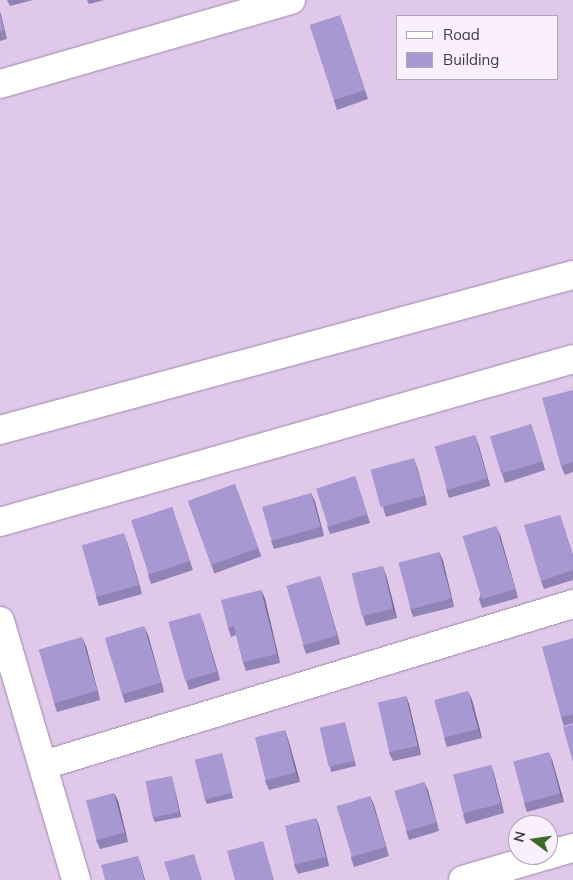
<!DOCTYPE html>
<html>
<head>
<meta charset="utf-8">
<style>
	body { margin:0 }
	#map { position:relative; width:573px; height:880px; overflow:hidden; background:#e0c8ea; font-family:Mulish,sans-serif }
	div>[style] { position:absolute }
	.roads { filter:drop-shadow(0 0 1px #9e88a8) drop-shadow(0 0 1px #9e88a8) }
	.minor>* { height:28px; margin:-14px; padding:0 14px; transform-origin:14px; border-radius:14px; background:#fff }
	.wall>* { inset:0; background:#9083b5; transform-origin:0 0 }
	.shaded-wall>* { inset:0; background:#756a93 }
	.building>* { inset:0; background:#a798d2; transform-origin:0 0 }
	span { translate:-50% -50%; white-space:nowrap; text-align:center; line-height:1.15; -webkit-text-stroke:4px #f9effd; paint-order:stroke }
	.legend { position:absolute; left:396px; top:15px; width:162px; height:65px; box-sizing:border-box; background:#f9effd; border:1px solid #afa6b3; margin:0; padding:6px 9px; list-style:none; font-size:15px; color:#413845 }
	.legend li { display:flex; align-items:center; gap:10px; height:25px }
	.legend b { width:25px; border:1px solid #afa6b3 }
	.north { position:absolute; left:508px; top:815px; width:50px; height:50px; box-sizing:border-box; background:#f9effd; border:1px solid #afa6b3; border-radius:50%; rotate:284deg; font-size:14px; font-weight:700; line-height:20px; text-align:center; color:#413845 }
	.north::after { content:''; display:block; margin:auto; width:18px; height:22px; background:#3d6825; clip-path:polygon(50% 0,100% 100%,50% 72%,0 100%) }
</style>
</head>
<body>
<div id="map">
	<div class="roads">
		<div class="minor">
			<div style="left:0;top:84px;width:303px;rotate:-16.1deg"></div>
			<div style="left:0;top:430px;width:594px;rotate:-15.14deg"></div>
			<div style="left:0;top:522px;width:596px;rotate:-15.88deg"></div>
			<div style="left:0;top:621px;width:270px;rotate:73.6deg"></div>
			<div style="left:44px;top:765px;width:553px;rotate:-16.93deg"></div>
			<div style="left:548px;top:855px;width:26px;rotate:-16deg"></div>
			<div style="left:463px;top:880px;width:89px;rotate:-16.4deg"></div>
		</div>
	</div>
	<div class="wall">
		<div style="clip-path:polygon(7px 0,33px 0,10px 6px)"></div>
		<div style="clip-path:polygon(87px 0,104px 0,89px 4px)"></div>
		<div style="clip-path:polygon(0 12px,7px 39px,0 41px)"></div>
		<div style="clip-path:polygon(343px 24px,368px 99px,337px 110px,334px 101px)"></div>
		<div style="clip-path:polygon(573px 390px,573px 472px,565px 475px,561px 466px)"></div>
		<div style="clip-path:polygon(531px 424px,545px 470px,505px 483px,502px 474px)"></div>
		<div style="clip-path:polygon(478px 443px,490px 486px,449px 498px,446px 489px)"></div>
		<div style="clip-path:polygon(417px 467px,427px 505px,386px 517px,383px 508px)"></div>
		<div style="clip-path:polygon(355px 476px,370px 523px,330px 534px,327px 526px)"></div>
		<div style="left:235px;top:484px;width:77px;height:50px;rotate:70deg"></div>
		<div style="clip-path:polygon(311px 493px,315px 502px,324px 536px,274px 549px,271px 541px)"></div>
		<div style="clip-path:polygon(172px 507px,193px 570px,151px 584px,148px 575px)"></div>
		<div style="clip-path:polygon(560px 515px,573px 555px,573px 580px,544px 589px,541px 581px)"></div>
		<div style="clip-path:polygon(500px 535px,518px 598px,482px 608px,479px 599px)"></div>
		<div style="clip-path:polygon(127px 542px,142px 594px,99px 606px,96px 597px)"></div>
		<div style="clip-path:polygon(439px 552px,443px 561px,454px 607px,413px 617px,410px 608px)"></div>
		<div style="clip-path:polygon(386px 575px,397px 618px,366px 626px,363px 617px)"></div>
		<div style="clip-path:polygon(320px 576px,340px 644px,306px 654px,303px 645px)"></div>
		<div style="clip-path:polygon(261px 590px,265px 599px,280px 663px,246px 671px,243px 662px,236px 635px,231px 637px,228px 628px)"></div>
		<div style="clip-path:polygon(203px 622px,220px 680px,189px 690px,186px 681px)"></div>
		<div style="clip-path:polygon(148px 635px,164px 692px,125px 703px,122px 694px)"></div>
		<div style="clip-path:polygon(573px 638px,573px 723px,564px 726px,561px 717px)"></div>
		<div style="clip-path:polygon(86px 646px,100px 700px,57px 712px,54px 703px)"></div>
		<div style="clip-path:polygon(406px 696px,409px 704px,421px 755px,393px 761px,389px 753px)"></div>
		<div style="clip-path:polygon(472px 700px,482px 738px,447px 747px,444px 738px)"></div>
		<div style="clip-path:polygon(346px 727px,356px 766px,331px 772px,330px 767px)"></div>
		<div style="clip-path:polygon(285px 730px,288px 739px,300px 782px,269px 790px,265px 781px)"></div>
		<div style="clip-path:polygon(222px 753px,233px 798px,207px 804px,205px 800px)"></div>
		<div style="clip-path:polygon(552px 760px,564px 802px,527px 812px,524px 803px)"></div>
		<div style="clip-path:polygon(491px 765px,494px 774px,504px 813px,466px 824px,463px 815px)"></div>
		<div style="clip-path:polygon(173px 781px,181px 817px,155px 822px,153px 818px)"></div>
		<div style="clip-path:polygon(424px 782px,439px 831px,409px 840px,406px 831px)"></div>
		<div style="clip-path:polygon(114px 793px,118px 801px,128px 842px,100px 849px,96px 840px)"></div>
		<div style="clip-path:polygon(370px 796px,389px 856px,354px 867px,351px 858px)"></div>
		<div style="clip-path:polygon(316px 818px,319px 826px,329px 866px,298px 874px,294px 865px)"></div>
	</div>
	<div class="shaded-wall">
		<div style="clip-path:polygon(0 12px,7px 39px,0 15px)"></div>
		<div style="clip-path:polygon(531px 424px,534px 433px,545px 470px,542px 461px)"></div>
		<div style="clip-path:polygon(475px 435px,478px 443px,490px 486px,487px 478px)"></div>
		<div style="clip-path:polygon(414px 458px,417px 467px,427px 505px,424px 496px)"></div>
		<div style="clip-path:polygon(311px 493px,315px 502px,324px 536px,321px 527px)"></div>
		<div style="clip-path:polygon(496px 526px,500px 535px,518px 598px,515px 589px)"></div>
		<div style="clip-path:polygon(124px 533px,127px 542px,142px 594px,139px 585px)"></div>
		<div style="clip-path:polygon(439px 552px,443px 561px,454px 607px,451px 598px)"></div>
		<div style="clip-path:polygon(383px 566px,386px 575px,397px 618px,393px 609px)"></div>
		<div style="clip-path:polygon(320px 576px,323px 585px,340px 644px,337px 636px)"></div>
		<div style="clip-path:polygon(261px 590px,265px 599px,280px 663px,277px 654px)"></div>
		<div style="clip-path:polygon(200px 613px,203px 622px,220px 680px,217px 672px)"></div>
		<div style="clip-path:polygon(144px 626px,148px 635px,164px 692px,161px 683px)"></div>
		<div style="clip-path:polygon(82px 637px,86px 646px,100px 700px,97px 691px)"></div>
		<div style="clip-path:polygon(468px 691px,472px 700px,482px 738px,478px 729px)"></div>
		<div style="clip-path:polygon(406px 696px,409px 704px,421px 755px,418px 746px)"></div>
		<div style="clip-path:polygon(285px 730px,288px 739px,300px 782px,296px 773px)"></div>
		<div style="clip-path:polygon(549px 752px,552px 760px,564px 802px,560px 794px)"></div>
		<div style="clip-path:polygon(491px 765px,494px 774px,504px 813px,501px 804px)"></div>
		<div style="clip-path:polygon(172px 776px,173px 781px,181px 817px,179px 812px)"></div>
		<div style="clip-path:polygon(424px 782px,428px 790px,439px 831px,436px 822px)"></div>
		<div style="clip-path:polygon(114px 793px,118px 801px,128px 842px,125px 833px)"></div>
		<div style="clip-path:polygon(370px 796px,374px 805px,389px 856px,386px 847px)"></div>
		<div style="clip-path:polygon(316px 818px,319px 826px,329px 866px,326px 857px)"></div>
		<div style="clip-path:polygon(138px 856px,141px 865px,145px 880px,144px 880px)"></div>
	</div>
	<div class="building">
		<div style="clip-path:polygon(0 15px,4px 30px,0 32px)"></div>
		<div style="left:340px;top:15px;width:79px;height:32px;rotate:72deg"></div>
		<div style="clip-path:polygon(573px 390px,573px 462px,561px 466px,542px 398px)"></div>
		<div style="left:531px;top:424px;width:39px;height:43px;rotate:73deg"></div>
		<div style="left:475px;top:435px;width:45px;height:42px;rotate:74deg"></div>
		<div style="left:414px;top:458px;width:39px;height:45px;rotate:75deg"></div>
		<div style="left:355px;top:476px;width:40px;height:41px;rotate:72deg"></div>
		<div style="left:235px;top:484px;width:68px;height:50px;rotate:70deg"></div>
		<div style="left:311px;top:493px;width:35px;height:51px;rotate:74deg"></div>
		<div style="left:172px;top:507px;width:57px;height:43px;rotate:72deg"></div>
		<div style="clip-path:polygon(560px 515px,573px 557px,573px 570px,541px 581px,524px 525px)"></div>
		<div style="left:496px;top:526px;width:66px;height:35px;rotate:73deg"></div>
		<div style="left:124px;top:533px;width:54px;height:44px;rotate:74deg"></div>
		<div style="left:439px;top:552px;width:48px;height:42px;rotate:75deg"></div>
		<div style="left:383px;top:566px;width:44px;height:32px;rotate:77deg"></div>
		<div style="left:320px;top:576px;width:62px;height:35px;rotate:74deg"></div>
		<div style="clip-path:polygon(261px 590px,277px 654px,243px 662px,234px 626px,228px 628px,221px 600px)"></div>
		<div style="left:200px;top:613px;width:61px;height:33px;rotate:74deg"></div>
		<div style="left:144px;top:626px;width:59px;height:41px;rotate:73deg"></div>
		<div style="left:82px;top:637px;width:56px;height:45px;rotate:74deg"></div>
		<div style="clip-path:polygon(573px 638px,573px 714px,561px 717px,542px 647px)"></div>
		<div style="left:468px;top:691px;width:39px;height:35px;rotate:75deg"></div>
		<div style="left:406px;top:696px;width:51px;height:29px;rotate:77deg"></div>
		<div style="left:345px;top:722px;width:40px;height:26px;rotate:77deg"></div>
		<div style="clip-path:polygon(573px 724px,573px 762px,563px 727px)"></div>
		<div style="left:285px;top:730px;width:44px;height:31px;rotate:76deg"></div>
		<div style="left:549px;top:752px;width:43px;height:37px;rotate:75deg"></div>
		<div style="left:222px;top:753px;width:41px;height:28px;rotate:76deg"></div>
		<div style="left:491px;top:765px;width:40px;height:39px;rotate:76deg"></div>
		<div style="left:172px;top:776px;width:37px;height:27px;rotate:79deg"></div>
		<div style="left:424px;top:782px;width:42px;height:31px;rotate:73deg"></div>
		<div style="left:114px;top:793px;width:41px;height:29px;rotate:75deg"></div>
		<div style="left:370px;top:796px;width:53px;height:35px;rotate:73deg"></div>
		<div style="left:316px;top:818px;width:40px;height:32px;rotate:76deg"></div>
		<div style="clip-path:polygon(263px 841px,274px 880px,235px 880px,227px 851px)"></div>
		<div style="clip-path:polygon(194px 854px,202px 880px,170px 880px,164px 862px)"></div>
		<div style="clip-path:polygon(138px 856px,144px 880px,105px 880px,101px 865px)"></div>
	</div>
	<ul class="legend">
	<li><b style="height:6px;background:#fff"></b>Road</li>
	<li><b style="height:14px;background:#a798d2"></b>Building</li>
	</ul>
	<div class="north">N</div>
</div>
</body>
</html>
